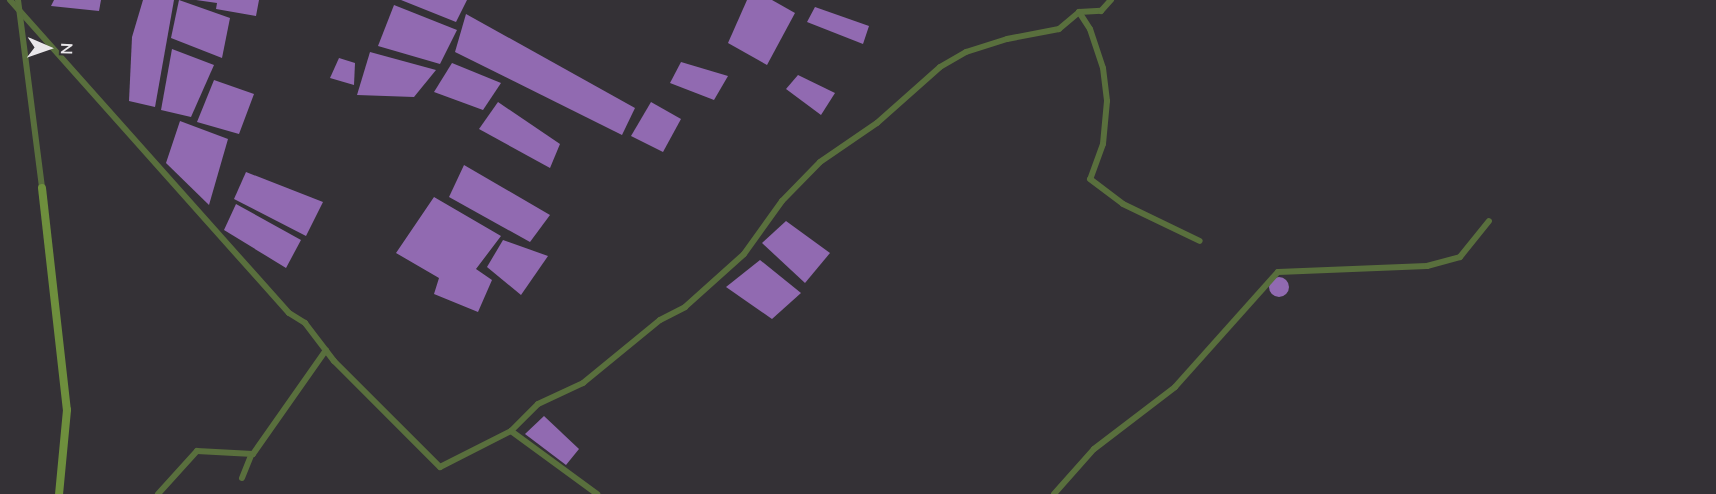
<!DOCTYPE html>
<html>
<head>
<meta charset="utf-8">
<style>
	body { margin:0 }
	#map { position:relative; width:1716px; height:494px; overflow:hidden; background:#343136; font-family:"Nunito Sans",sans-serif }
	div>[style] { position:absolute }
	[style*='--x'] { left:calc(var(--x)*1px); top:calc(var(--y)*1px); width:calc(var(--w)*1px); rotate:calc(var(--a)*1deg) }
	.water>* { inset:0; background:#916ab1 }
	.round { border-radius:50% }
	.street>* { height:6px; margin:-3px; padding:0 3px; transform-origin:3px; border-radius:3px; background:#596f3d }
	.secondary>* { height:8px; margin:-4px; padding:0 4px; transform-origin:4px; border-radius:4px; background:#6e8f3d }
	span { translate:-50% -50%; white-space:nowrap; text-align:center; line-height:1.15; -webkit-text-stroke:4.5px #343136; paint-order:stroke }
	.north { position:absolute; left:18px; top:18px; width:60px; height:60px; -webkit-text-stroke:4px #343136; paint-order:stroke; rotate:92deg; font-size:16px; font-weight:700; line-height:24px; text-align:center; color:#e9e7ea }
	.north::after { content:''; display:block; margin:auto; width:21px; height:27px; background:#e9e7ea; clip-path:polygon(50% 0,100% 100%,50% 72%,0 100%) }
</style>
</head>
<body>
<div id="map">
	<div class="water">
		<i style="clip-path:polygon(54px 0,101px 0,99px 11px,51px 6px)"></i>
		<i style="clip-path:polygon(143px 0,174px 0,155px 107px,129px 101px,132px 37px)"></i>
		<i style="clip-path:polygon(179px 0,230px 18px,222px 58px,171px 38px)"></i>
		<i style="clip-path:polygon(196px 0,259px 0,256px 16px,216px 9px,217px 3px)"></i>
		<i style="clip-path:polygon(401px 0,467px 0,456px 22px)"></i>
		<i style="clip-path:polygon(747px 0,772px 0,795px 13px,767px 65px,728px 43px)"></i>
		<i style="clip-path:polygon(394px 5px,457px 30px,440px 64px,378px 46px)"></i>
		<i style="clip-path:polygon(815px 7px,869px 26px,863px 44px,807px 22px)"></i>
		<i style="clip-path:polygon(466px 14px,635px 108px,622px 135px,455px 52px)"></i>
		<i style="clip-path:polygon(172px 49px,214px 65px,191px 117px,161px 110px)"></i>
		<i style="clip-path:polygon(370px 52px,436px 70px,414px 97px,357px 95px)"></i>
		<i style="clip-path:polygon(339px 58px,355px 63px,354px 85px,330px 78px)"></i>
		<i style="clip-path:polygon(681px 62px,728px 76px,714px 100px,670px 83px)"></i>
		<i style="clip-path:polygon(452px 63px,501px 83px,483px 110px,434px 92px)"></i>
		<i style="clip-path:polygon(798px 75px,835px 93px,821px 115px,786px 89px)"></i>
		<i style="clip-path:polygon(214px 80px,254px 94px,239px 134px,197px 122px)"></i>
		<i style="clip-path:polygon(498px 102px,560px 144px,550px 168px,479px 129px)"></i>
		<i style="clip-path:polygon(651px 102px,681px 119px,663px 152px,631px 136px)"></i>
		<i style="clip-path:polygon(180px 121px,228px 139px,209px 205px,166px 163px)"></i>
		<i style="clip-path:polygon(464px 165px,550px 215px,530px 242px,449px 197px)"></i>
		<i style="clip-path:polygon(246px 172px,323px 202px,306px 236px,234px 199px)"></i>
		<i style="clip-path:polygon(434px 197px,501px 236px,476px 269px,492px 280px,478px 312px,434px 294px,439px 278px,396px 253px)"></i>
		<i style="clip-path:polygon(236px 204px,301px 240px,286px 268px,224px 230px)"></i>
		<i style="clip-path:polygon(786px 221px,830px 253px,805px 283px,762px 243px)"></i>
		<i style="clip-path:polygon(503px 240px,548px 256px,521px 295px,487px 267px)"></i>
		<i style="clip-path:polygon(760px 260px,801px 293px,772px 319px,726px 287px)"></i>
		<i class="round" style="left:1269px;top:277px;width:20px;height:20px"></i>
		<i style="clip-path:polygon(544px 416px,579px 449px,566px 465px,525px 434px)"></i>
	</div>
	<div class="street">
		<i style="--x:10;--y:0;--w:419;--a:48.3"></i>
		<i style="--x:289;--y:313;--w:19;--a:32"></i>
		<i style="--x:305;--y:323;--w:48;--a:52.7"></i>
		<i style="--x:334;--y:361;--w:150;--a:45"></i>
		<i style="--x:440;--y:467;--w:80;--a:-26.9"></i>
		<i style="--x:511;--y:431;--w:38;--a:-45"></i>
		<i style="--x:538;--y:404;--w:50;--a:-25"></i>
		<i style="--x:583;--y:383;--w:99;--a:-39.3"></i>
		<i style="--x:660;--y:320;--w:28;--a:-27"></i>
		<i style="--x:685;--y:307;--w:79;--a:-41.9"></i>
		<i style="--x:744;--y:254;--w:65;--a:-54.4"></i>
		<i style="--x:782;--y:201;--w:54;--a:-45.7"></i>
		<i style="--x:820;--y:162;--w:69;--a:-34.4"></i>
		<i style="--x:877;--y:123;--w:84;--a:-41.6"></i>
		<i style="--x:940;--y:67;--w:30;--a:-30"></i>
		<i style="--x:966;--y:52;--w:43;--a:-17.6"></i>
		<i style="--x:1007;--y:39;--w:53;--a:-10.9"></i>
		<i style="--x:1059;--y:29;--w:26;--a:-40"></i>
		<i style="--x:1079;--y:12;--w:22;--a:-3"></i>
		<i style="--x:1101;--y:11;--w:15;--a:-48"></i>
		<i style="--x:18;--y:0;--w:190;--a:82.7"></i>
		<i style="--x:1079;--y:12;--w:20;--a:57"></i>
		<i style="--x:1090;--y:29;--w:41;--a:71.6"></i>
		<i style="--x:1103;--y:68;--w:33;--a:83"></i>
		<i style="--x:1107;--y:101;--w:43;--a:95.3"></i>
		<i style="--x:1103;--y:144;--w:37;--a:110"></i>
		<i style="--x:1090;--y:179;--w:41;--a:37.1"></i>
		<i style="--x:1123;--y:204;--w:85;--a:25.7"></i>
		<i style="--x:511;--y:431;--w:107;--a:36.2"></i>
		<i style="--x:242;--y:478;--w:24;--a:-68"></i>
		<i style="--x:158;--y:494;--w:58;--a:-47.8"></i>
		<i style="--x:197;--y:451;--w:56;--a:3.1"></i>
		<i style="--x:253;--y:454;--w:127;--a:-54.9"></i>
		<i style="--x:1054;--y:494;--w:60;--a:-48.4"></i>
		<i style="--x:1094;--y:449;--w:102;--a:-37.4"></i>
		<i style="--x:1175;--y:387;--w:154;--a:-48.2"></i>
		<i style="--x:1278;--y:272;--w:149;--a:-2.3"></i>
		<i style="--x:1427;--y:266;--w:34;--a:-15"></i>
		<i style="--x:1460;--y:257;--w:46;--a:-51.1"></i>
	</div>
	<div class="secondary">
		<i style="--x:42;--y:188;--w:223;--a:83.6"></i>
		<i style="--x:67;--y:410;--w:84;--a:95.4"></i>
	</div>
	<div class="north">N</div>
</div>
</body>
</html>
